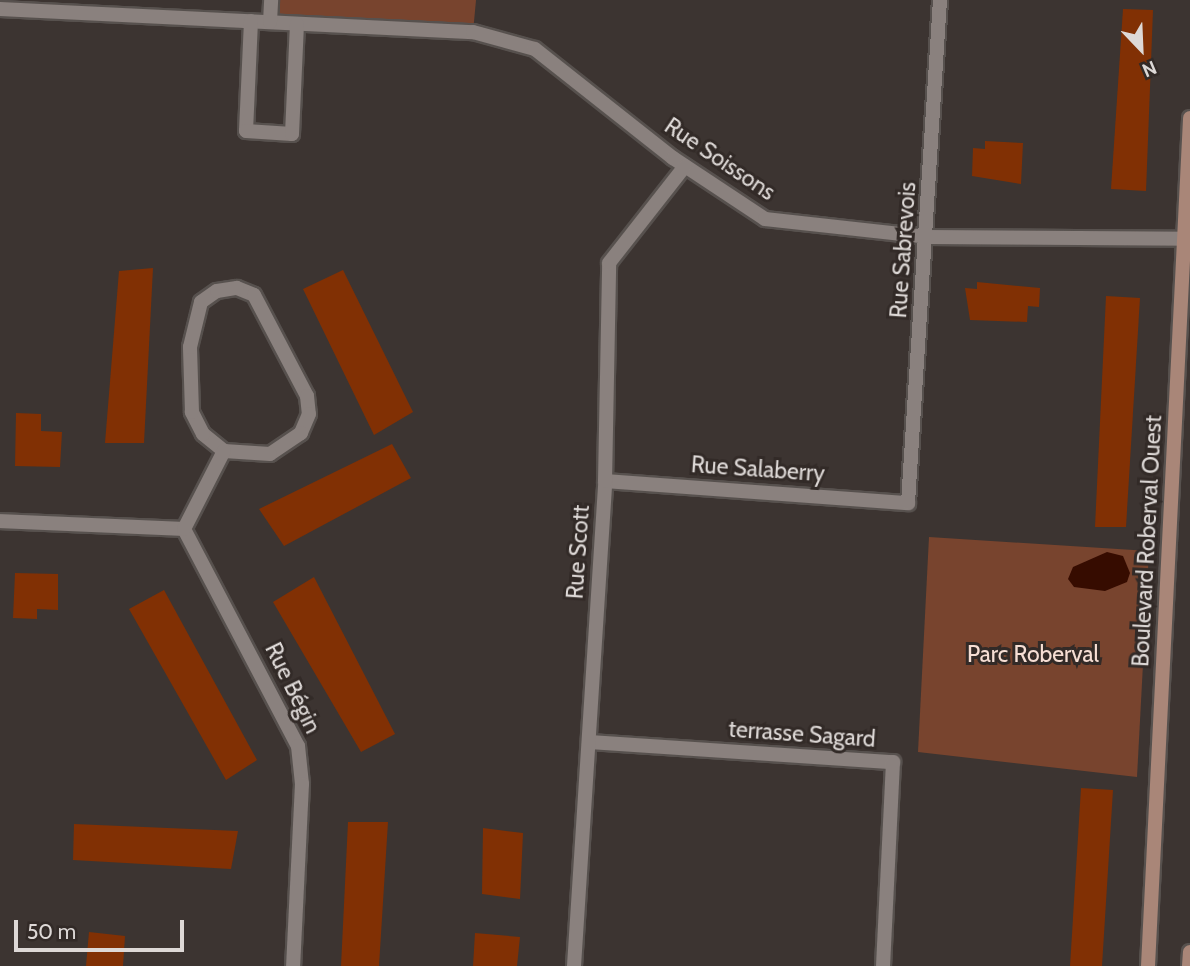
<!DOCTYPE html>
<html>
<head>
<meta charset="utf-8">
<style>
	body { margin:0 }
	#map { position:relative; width:1190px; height:966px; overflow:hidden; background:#3c3431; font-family:Cabin,sans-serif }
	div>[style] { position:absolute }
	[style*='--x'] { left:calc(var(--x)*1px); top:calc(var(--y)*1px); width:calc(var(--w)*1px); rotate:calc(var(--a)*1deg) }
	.green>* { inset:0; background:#78442e }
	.water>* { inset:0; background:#360c00 }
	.building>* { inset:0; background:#813004 }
	.roads { filter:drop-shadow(2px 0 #57514e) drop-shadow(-2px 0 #57514e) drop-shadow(0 2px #57514e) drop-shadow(0 -2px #57514e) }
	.street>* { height:14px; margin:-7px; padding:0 7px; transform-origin:7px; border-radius:7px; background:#8a817e }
	.secondary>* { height:14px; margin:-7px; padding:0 7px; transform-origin:7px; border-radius:7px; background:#a98678 }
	span { translate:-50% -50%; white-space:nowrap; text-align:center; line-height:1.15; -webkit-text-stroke:6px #322a27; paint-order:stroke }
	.street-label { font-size:23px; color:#ddd8d6 }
	.park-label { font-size:23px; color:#f6ded4 }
	.north { position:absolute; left:1106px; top:14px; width:70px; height:70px; -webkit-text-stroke:5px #322a27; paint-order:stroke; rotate:157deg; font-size:19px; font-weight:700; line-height:28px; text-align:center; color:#ddd8d6 }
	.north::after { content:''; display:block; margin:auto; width:24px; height:32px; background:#ddd8d6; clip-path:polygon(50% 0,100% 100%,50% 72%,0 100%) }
	.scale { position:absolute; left:14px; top:920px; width:170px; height:32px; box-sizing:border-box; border:4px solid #ddd8d6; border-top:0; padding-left:9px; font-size:21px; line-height:24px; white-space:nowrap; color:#ddd8d6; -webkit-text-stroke:5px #322a27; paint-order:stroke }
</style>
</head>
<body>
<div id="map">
	<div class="green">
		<i style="clip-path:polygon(271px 0,476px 0,473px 32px,270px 22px)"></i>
		<i style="clip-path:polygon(929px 537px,1149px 551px,1137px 777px,918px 752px)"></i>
	</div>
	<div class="water">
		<i style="clip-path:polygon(1107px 552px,1123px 556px,1130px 573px,1127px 582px,1105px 591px,1074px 587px,1068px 579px,1073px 567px)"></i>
	</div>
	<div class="building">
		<i style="clip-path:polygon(1123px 9px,1153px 10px,1146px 191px,1111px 189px)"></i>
		<i style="clip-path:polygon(985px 141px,1023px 143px,1021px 184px,972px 176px,973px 148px,985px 149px)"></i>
		<i style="clip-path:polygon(153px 268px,144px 443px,105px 443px,119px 271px)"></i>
		<i style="clip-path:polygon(343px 270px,413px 412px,374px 435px,303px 289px)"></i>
		<i style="clip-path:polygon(977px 282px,1040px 288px,1039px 307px,1028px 306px,1027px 322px,970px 320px,965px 288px,977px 289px)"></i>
		<i style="clip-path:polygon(1106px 296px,1140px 298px,1126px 527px,1095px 527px)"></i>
		<i style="clip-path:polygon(16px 413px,41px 414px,41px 431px,62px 432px,60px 467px,15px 466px)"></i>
		<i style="clip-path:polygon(392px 444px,411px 478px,284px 546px,259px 509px)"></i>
		<i style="clip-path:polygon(15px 573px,58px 574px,58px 610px,37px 609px,37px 619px,13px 618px)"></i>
		<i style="clip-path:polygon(314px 577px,395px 734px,361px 752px,273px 602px)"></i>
		<i style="clip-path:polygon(164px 590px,257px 760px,226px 780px,129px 609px)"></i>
		<i style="clip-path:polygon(1081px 788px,1113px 790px,1102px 966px,1070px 966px)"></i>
		<i style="clip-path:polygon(348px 822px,388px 822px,379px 966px,341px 966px)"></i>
		<i style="clip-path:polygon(74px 824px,238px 831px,231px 869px,73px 860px)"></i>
		<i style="clip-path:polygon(483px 828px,523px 833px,520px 899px,482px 894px)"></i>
		<i style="clip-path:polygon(89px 932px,125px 936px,123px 966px,86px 966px)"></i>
		<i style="clip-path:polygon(475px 933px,520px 937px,517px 966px,473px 966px)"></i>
	</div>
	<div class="roads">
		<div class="street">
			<i style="--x:0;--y:9;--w:474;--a:2.8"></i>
			<i style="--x:473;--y:32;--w:64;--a:15.3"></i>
			<i style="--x:535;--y:49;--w:176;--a:38.3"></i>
			<i style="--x:673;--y:158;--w:110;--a:33.5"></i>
			<i style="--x:765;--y:219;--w:163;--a:6.3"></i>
			<i style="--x:927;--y:237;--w:263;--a:0.4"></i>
			<i style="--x:251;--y:21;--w:110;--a:92.6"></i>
			<i style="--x:246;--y:131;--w:46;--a:3.7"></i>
			<i style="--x:292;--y:134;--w:110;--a:-87.4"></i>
			<i style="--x:270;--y:22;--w:22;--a:-87"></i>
			<i style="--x:237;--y:288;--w:18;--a:22"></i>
			<i style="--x:254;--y:295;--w:114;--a:62.3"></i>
			<i style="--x:307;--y:396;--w:18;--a:84"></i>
			<i style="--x:309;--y:414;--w:21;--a:113"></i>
			<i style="--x:301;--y:433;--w:37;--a:146"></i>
			<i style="--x:270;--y:454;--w:46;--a:-176.3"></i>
			<i style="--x:224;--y:451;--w:27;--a:-141"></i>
			<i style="--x:203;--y:434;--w:25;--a:-117"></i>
			<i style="--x:192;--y:412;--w:65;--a:-91.8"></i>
			<i style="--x:190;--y:347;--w:46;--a:-76.3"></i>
			<i style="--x:201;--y:302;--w:19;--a:-35"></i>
			<i style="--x:217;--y:291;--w:20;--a:-9"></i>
			<i style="--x:605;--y:481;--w:304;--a:4.2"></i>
			<i style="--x:908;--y:503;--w:504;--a:-86.36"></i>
			<i style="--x:0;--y:521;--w:184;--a:2.5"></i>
			<i style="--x:184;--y:529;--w:245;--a:62.3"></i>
			<i style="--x:298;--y:746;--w:38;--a:84"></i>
			<i style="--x:302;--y:784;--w:182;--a:92.8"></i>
			<i style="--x:184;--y:529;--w:88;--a:-62.9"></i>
			<i style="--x:589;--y:742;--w:305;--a:3.8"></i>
			<i style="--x:893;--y:762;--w:204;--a:92.8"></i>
			<i style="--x:574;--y:966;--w:486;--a:-86.3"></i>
			<i style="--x:605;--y:481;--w:218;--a:-88.9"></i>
			<i style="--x:609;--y:263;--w:123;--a:-51.9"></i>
		</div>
		<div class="secondary">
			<i style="--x:1148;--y:966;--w:849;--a:-87.16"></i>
			<i style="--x:1189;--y:966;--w:14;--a:-86"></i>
		</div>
	</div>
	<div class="street-label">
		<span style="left:720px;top:159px;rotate:34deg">Rue Soissons</span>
		<span style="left:903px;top:250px;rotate:-86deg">Rue Sabrevois</span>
		<span style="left:758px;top:469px;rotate:4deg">Rue Salaberry</span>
		<span style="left:1147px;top:541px;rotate:-87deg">Boulevard Roberval Ouest</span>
		<span style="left:578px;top:552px;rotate:-86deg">Rue Scott</span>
		<span style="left:293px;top:688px;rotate:64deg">Rue Bégin</span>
		<span style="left:802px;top:734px;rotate:4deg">terrasse Sagard</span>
	</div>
	<div class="park-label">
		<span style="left:1033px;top:654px">Parc Roberval</span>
	</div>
	<div class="north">N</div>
	<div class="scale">50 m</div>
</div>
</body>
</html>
